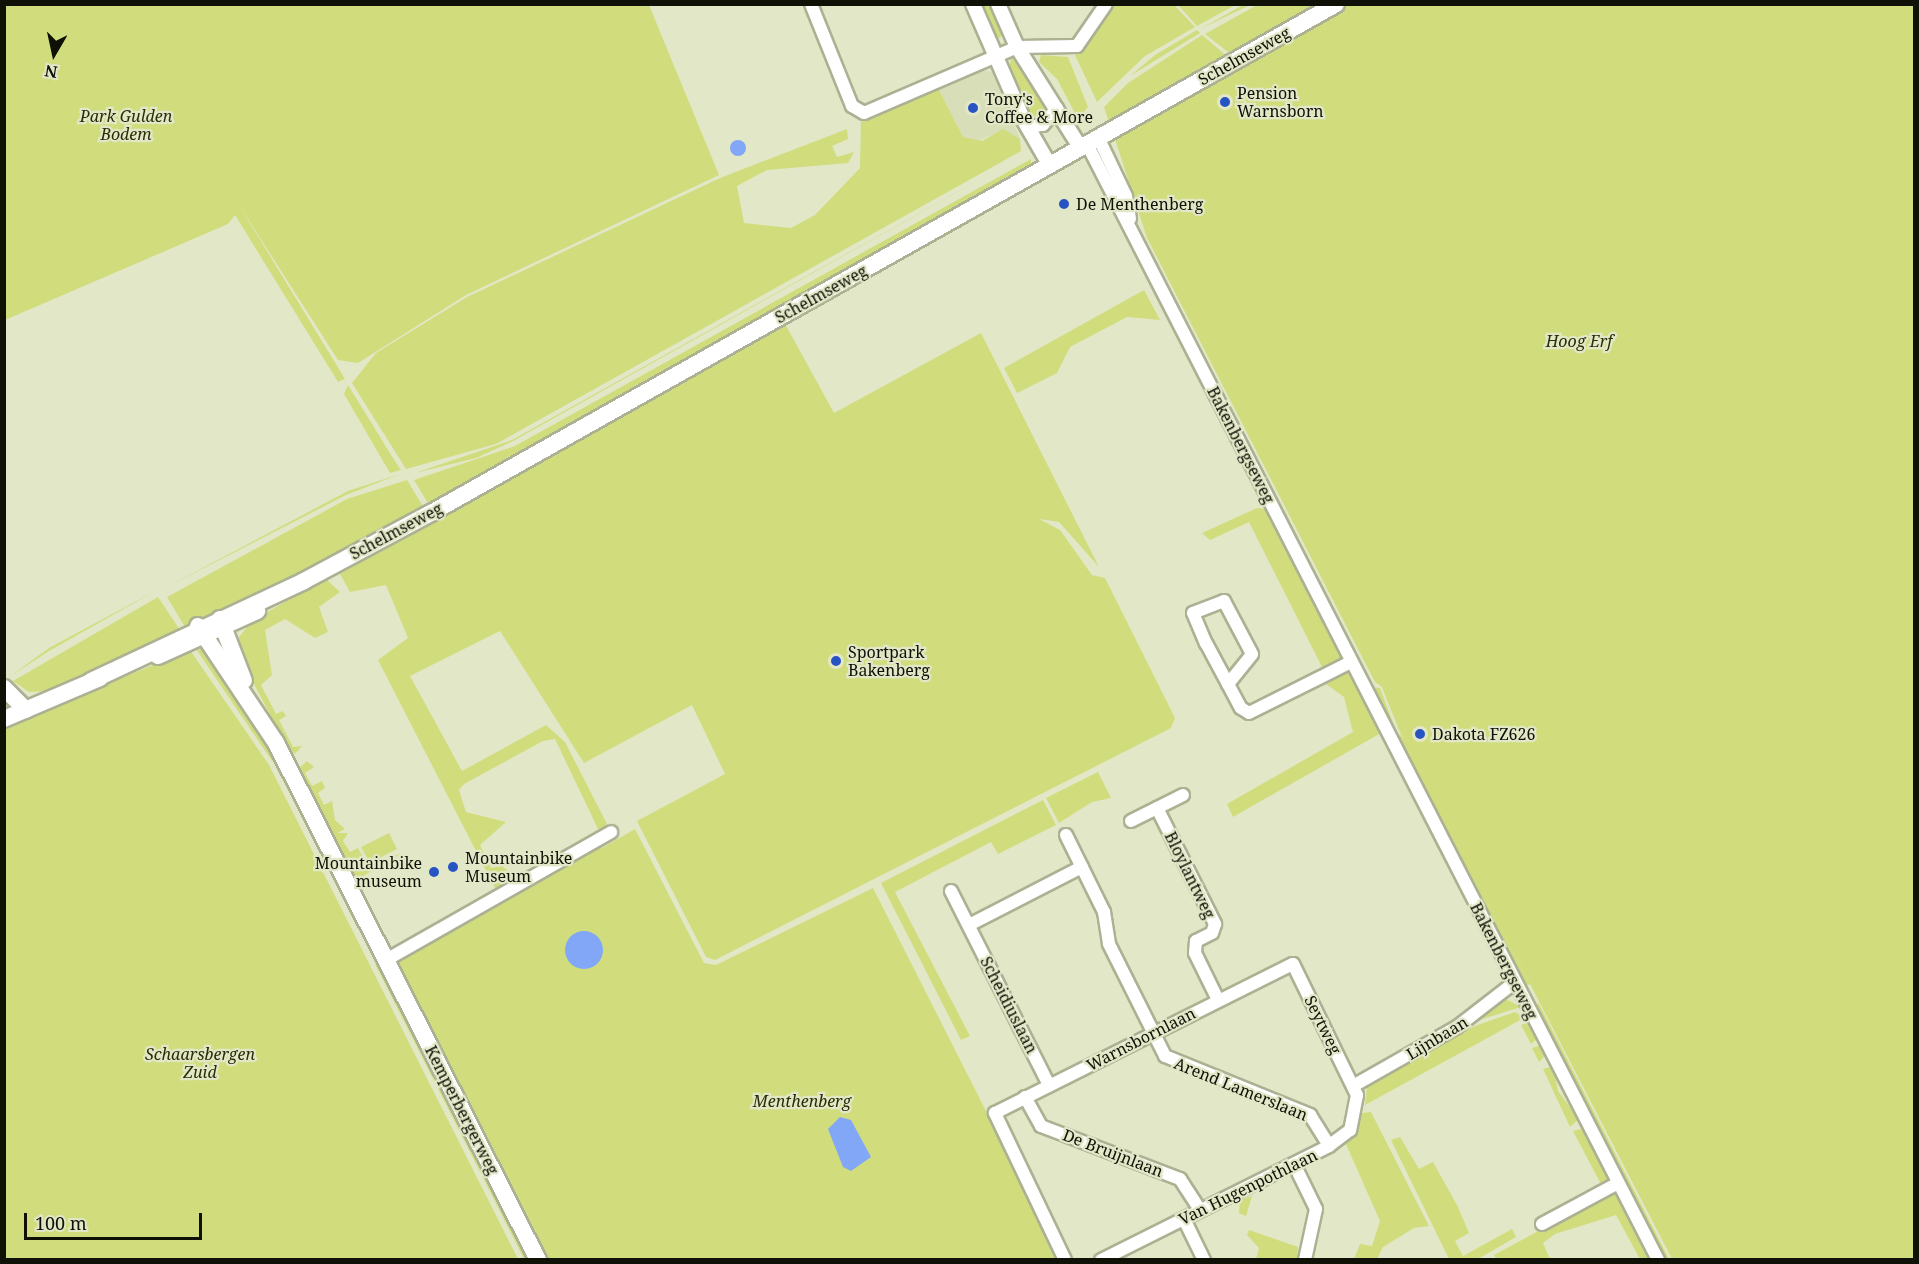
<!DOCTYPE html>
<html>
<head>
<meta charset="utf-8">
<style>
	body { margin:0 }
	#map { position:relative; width:1919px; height:1264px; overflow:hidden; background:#e2e7c7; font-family:"Noto Serif",serif }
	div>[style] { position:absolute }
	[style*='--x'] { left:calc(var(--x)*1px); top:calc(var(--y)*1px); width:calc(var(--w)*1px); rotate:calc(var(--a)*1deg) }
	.built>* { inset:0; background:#d8deb7 }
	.green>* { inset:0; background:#d1dd7d }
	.water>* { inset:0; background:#81a7f6 }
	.round { border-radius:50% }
	.roads { filter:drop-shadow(2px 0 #acb193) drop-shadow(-2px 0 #acb193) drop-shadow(0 2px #acb193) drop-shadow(0 -2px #acb193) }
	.minor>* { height:12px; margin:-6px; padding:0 6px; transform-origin:6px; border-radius:6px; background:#fff }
	.tertiary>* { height:14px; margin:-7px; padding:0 7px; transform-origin:7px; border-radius:7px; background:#fff }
	.secondary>* { height:16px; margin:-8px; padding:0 8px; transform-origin:8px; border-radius:8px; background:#fff }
	.dots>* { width:16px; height:16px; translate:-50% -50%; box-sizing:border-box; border:3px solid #e2e7c7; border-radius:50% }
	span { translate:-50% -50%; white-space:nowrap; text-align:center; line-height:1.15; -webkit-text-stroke:4.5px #e2e7c7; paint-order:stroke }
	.street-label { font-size:16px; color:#0f1006 }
	.poi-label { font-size:16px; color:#0f1006 }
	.left { translate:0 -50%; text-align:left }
	.right { translate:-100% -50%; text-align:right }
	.park-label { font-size:16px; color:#292d03; font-style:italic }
	.frame { position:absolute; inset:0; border:6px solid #0f1006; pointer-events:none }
	.north { position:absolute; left:24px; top:24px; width:60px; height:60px; -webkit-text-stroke:4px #e2e7c7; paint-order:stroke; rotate:189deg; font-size:16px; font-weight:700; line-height:24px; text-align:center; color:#0f1006 }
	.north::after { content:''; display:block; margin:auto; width:21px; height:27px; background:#0f1006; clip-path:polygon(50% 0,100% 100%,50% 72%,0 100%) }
	.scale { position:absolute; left:24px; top:1213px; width:178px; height:27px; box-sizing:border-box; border:3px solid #0f1006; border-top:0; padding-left:8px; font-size:18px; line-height:21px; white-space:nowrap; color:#0f1006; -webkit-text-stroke:4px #e2e7c7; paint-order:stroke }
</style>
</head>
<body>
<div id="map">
	<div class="built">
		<i style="clip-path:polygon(981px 70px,992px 72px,1020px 139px,996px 133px,977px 141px,963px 137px,938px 88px)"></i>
	</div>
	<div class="green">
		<i style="clip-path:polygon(4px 5px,649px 5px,719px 175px,466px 295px,358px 363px,338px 360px,239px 205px,345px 379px,338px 382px,235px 215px,228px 224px,5px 320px)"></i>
		<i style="clip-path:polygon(979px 5px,994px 5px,1004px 31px,1000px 38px,994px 37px)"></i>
		<i style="clip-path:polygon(1113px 5px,1174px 5px,1195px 27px,1145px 56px,1097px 102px,1075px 55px)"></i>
		<i style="clip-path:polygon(1178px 5px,1235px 5px,1197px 26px)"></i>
		<i style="clip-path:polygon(1243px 5px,1250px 5px,1200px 29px)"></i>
		<i style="clip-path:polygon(1257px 5px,1326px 5px,1233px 56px,1205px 34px)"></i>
		<i style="clip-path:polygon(1346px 5px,1914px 5px,1914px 1259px,1672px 1259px,1399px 730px,1382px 687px,1375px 682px,1147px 238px,1114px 136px)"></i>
		<i style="clip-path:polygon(1197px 30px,1200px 33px,1130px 76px,1155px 55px)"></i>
		<i style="clip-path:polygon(1202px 35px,1229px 58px,1109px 122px,1104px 107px,1128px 83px)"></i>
		<i style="clip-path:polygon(1041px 55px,1068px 57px,1088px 107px,1078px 119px,1057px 79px,1039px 62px)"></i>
		<i style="clip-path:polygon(1011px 57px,1050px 107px,1041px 117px,1031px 116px,1009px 73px)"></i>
		<i style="clip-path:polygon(938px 88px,963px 137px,982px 141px,1003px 129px,1020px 139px,1021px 151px,496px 444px,406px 469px,352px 383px,376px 353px,467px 297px,720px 178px,847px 129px,848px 139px,832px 146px,837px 157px,854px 152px,848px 163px,767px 170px,737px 186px,744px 223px,791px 228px,815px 215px,860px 168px,861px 121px)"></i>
		<i style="clip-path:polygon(1031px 159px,1031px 168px,429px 505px,414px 480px,515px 446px)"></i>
		<i style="clip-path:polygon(1006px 165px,513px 441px,476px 458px,415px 473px,512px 440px)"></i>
		<i style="clip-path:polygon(1144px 290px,1160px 320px,1127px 317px,1070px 347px,1057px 373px,1017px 393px,1004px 368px)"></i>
		<i style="clip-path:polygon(784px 322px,834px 413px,981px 333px,1099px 567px,1059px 522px,1039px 519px,1060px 530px,1092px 575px,1105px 578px,1175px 718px,1171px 728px,715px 960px,706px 957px,637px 821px,725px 774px,692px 705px,584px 763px,500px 631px,410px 676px,462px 771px,546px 725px,565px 742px,607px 824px,599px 831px,555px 739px,543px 741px,464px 784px,459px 790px,466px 812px,506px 822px,480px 845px,491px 868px,502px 866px,512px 874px,514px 882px,497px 892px,378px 660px,408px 638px,386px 585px,350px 592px,340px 574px)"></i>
		<i style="clip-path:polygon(348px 385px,393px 458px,401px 470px,390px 473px,344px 394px)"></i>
		<i style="clip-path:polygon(400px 474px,346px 495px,163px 589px,348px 491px)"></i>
		<i style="clip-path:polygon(407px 480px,424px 508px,377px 536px,185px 627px,167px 597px,347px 499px)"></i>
		<i style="clip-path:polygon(1257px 508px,1266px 509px,1343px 659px,1324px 671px,1249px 522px,1210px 540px,1202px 533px)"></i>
		<i style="clip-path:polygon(326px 579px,340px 592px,319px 607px,328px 632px,315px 638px,285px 619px,265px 630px,272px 675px,261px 685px,276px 714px,283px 711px,286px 716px,279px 720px,293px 747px,302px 746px,295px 754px,287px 747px,242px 661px,239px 637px,253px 620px)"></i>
		<i style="clip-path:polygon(157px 590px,49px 651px,9px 677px,49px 648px)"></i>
		<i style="clip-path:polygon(158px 597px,180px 630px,50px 691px,29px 692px,13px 681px)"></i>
		<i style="clip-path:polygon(196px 649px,207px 651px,277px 760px,272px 761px)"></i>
		<i style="clip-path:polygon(190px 650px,269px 765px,518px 1259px,5px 1259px,4px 726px)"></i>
		<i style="clip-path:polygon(1349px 671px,1381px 733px,1233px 817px,1227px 804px,1353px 732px,1344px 697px,1326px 684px,1326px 677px)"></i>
		<i style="clip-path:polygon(1371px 687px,1380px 688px,1396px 731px,1392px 729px)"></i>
		<i style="clip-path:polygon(1400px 734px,1408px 745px,1530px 984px,1524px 987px,1398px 739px)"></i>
		<i style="clip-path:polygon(307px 761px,314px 767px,305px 773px,312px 786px,322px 781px,325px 788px,318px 793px,324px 805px,332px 801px,335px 820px,345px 829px,337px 833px,348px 833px,343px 841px,350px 852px,358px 848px,368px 866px,402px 853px,353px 882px,298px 769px)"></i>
		<i style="clip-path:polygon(278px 762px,376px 951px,373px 955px,275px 765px)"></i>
		<i style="clip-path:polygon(1098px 772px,1111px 798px,1092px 802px,1059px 823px,1046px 798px)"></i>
		<i style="clip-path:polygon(1043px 800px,1056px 825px,998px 854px,991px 842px,895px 892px,970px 1036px,961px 1040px,881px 883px)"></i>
		<i style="clip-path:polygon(635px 829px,704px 963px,716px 965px,873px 888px,1061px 1259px,544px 1259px,396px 966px,403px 956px,595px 846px,602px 848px)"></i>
		<i style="clip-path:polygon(389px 833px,397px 849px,370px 863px,361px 847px)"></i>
		<i style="clip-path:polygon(375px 964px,383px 965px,532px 1259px,524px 1259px)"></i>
		<i style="clip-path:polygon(1504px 998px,1521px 1007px,1473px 1022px)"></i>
		<i style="clip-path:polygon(1538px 1002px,1669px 1259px,1663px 1259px,1537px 1012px)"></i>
		<i style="clip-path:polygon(1515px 1012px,1524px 1018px,1365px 1105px,1367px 1087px,1475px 1026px)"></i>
		<i style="clip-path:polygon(1530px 1022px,1538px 1038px,1531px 1044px,1521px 1025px)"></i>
		<i style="clip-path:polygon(1542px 1045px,1547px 1054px,1539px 1062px,1532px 1048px)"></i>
		<i style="clip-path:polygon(1553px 1066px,1558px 1091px,1579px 1119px,1570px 1127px,1543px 1069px)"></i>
		<i style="clip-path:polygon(1371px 1112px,1429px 1226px,1414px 1228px,1383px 1247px,1377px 1259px,1354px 1259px,1360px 1244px,1372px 1246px,1380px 1221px,1345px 1142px,1362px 1113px)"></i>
		<i style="clip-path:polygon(1585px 1128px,1612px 1181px,1603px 1188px,1573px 1131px)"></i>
		<i style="clip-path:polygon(1400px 1137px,1419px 1169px,1433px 1162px,1458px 1207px,1469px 1233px,1455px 1241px,1463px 1256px,1512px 1229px,1516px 1237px,1478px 1259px,1449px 1259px,1391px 1140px)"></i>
		<i style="clip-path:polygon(1614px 1190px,1652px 1259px,1640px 1259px,1616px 1215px,1555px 1234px,1543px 1243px,1550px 1259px,1496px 1259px,1494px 1255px)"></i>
		<i style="clip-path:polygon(1252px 1196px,1246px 1216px,1239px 1213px,1240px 1200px)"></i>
		<i style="clip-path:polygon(1249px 1230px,1298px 1247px,1297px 1259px,1256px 1259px,1259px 1248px,1247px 1235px)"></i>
	</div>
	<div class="water">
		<i class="round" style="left:730px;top:140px;width:16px;height:16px"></i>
		<i class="round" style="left:565px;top:931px;width:38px;height:38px"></i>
		<i style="clip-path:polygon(840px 1117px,851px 1120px,871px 1157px,851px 1171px,843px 1167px,828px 1129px)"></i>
	</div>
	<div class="roads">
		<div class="minor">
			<i style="--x:811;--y:4;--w:110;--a:68.1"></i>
			<i style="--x:852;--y:106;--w:14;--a:30"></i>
			<i style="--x:864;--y:113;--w:167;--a:-23.3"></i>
			<i style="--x:1017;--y:47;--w:60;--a:-1"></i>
			<i style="--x:1077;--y:46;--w:51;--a:-55.4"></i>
			<i style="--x:1028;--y:127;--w:15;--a:-8"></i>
			<i style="--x:1043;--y:125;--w:22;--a:-51"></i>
			<i style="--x:1098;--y:137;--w:65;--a:64.6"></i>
			<i style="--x:1126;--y:196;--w:23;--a:80"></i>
			<i style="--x:1087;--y:144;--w:1254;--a:62.9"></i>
			<i style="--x:1228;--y:684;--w:38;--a:-51"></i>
			<i style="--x:1252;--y:654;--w:60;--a:-117.8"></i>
			<i style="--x:1224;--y:601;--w:33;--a:159"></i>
			<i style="--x:1193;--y:613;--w:33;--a:67"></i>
			<i style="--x:1206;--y:643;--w:47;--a:61.8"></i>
			<i style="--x:1228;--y:684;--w:27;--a:62"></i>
			<i style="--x:1241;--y:708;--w:9;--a:32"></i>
			<i style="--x:1249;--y:713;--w:114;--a:-26.6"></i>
			<i style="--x:1157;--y:808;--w:130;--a:63.4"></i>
			<i style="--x:1215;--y:924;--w:9;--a:108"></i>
			<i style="--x:1212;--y:933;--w:18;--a:153"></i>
			<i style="--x:1196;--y:941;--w:12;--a:95"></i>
			<i style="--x:1195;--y:953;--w:52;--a:63.9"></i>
			<i style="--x:1131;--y:821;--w:58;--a:-26.6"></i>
			<i style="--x:1066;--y:835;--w:86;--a:63.7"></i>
			<i style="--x:1104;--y:912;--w:32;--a:81"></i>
			<i style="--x:1109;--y:944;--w:125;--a:63.4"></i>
			<i style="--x:1165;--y:1056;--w:157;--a:22.1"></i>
			<i style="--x:1310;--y:1115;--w:36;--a:58"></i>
			<i style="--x:951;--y:891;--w:217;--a:63.2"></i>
			<i style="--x:969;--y:925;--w:127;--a:-27.2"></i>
			<i style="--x:386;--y:960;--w:259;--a:-29.6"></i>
			<i style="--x:1353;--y:1086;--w:120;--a:-29.6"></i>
			<i style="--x:1457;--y:1027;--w:73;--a:-37.8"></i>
			<i style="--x:1025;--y:1097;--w:33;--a:61"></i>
			<i style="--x:1041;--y:1126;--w:149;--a:20.9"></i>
			<i style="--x:1180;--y:1179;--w:37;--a:57"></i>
			<i style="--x:1294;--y:1164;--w:50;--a:63.9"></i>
			<i style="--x:1316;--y:1209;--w:52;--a:102.2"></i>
			<i style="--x:1184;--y:1219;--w:46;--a:64"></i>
			<i style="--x:1542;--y:1224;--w:86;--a:-28.3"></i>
			<i style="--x:1065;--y:1260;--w:163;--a:-115.5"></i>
			<i style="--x:995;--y:1113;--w:333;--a:-26.6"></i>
			<i style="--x:1293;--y:964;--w:146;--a:64"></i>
			<i style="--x:1357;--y:1095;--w:36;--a:101"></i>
			<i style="--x:1350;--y:1130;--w:26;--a:143"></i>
			<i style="--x:1329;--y:1146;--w:255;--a:153.4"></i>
		</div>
		<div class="tertiary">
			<i style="--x:973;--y:4;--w:125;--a:66.5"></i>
			<i style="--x:1023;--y:119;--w:52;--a:60"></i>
			<i style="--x:998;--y:4;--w:47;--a:66.2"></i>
			<i style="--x:1017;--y:47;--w:118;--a:57.8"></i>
		</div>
		<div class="secondary">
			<i style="--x:220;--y:619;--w:66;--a:68.8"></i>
			<i style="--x:198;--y:626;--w:141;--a:56.3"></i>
			<i style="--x:276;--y:743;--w:580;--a:63.13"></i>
			<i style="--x:158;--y:656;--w:109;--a:-24.4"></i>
			<i style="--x:91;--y:681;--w:235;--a:-25.1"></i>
			<i style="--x:304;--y:581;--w:144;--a:-28.2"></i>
			<i style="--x:431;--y:513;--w:1038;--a:-29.35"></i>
			<i style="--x:4;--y:688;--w:31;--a:45"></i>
			<i style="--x:4;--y:719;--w:104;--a:-23.1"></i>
		</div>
	</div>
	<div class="dots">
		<i style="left:1225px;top:102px;background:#2854c3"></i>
		<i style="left:973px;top:108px;background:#2854c3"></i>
		<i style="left:1064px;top:204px;background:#2854c3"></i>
		<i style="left:836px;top:661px;background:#2854c3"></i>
		<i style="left:1420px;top:734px;background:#2854c3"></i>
		<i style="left:453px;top:867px;background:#2854c3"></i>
		<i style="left:434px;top:872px;background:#2854c3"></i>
	</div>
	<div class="street-label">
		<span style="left:1244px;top:56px;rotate:-29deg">Schelmseweg</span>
		<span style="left:821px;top:294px;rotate:-29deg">Schelmseweg</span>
		<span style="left:1241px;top:445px;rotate:63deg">Bakenbergseweg</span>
		<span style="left:396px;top:531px;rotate:-28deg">Schelmseweg</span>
		<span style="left:1190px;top:875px;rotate:64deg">Bloylantweg</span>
		<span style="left:1504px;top:961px;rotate:63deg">Bakenbergseweg</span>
		<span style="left:1009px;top:1005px;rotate:63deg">Scheidiuslaan</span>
		<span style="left:1323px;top:1025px;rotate:64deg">Seytweg</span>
		<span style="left:1437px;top:1038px;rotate:-31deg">Lijnbaan</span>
		<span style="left:1141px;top:1039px;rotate:-27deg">Warnsbornlaan</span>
		<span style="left:1241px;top:1089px;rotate:22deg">Arend Lamerslaan</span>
		<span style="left:462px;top:1110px;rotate:63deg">Kemperbergerweg</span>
		<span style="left:1113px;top:1153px;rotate:21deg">De Bruijnlaan</span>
		<span style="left:1248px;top:1187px;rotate:-26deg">Van Hugenpothlaan</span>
	</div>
	<div class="poi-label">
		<span class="left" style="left:1237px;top:102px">Pension<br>Warnsborn</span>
		<span class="left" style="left:985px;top:108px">Tony's<br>Coffee &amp; More</span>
		<span class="left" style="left:1076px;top:204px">De Menthenberg</span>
		<span class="left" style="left:848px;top:661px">Sportpark<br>Bakenberg</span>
		<span class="left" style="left:1432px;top:734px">Dakota FZ626</span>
		<span class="left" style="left:465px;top:867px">Mountainbike<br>Museum</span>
		<span class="right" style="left:422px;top:872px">Mountainbike<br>museum</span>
	</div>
	<div class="park-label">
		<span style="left:126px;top:125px">Park Gulden<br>Bodem</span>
		<span style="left:1579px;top:341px">Hoog Erf</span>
		<span style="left:200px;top:1063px">Schaarsbergen<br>Zuid</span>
		<span style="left:802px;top:1101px">Menthenberg</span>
	</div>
	<div class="frame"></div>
	<div class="north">N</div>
	<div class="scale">100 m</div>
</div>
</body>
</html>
